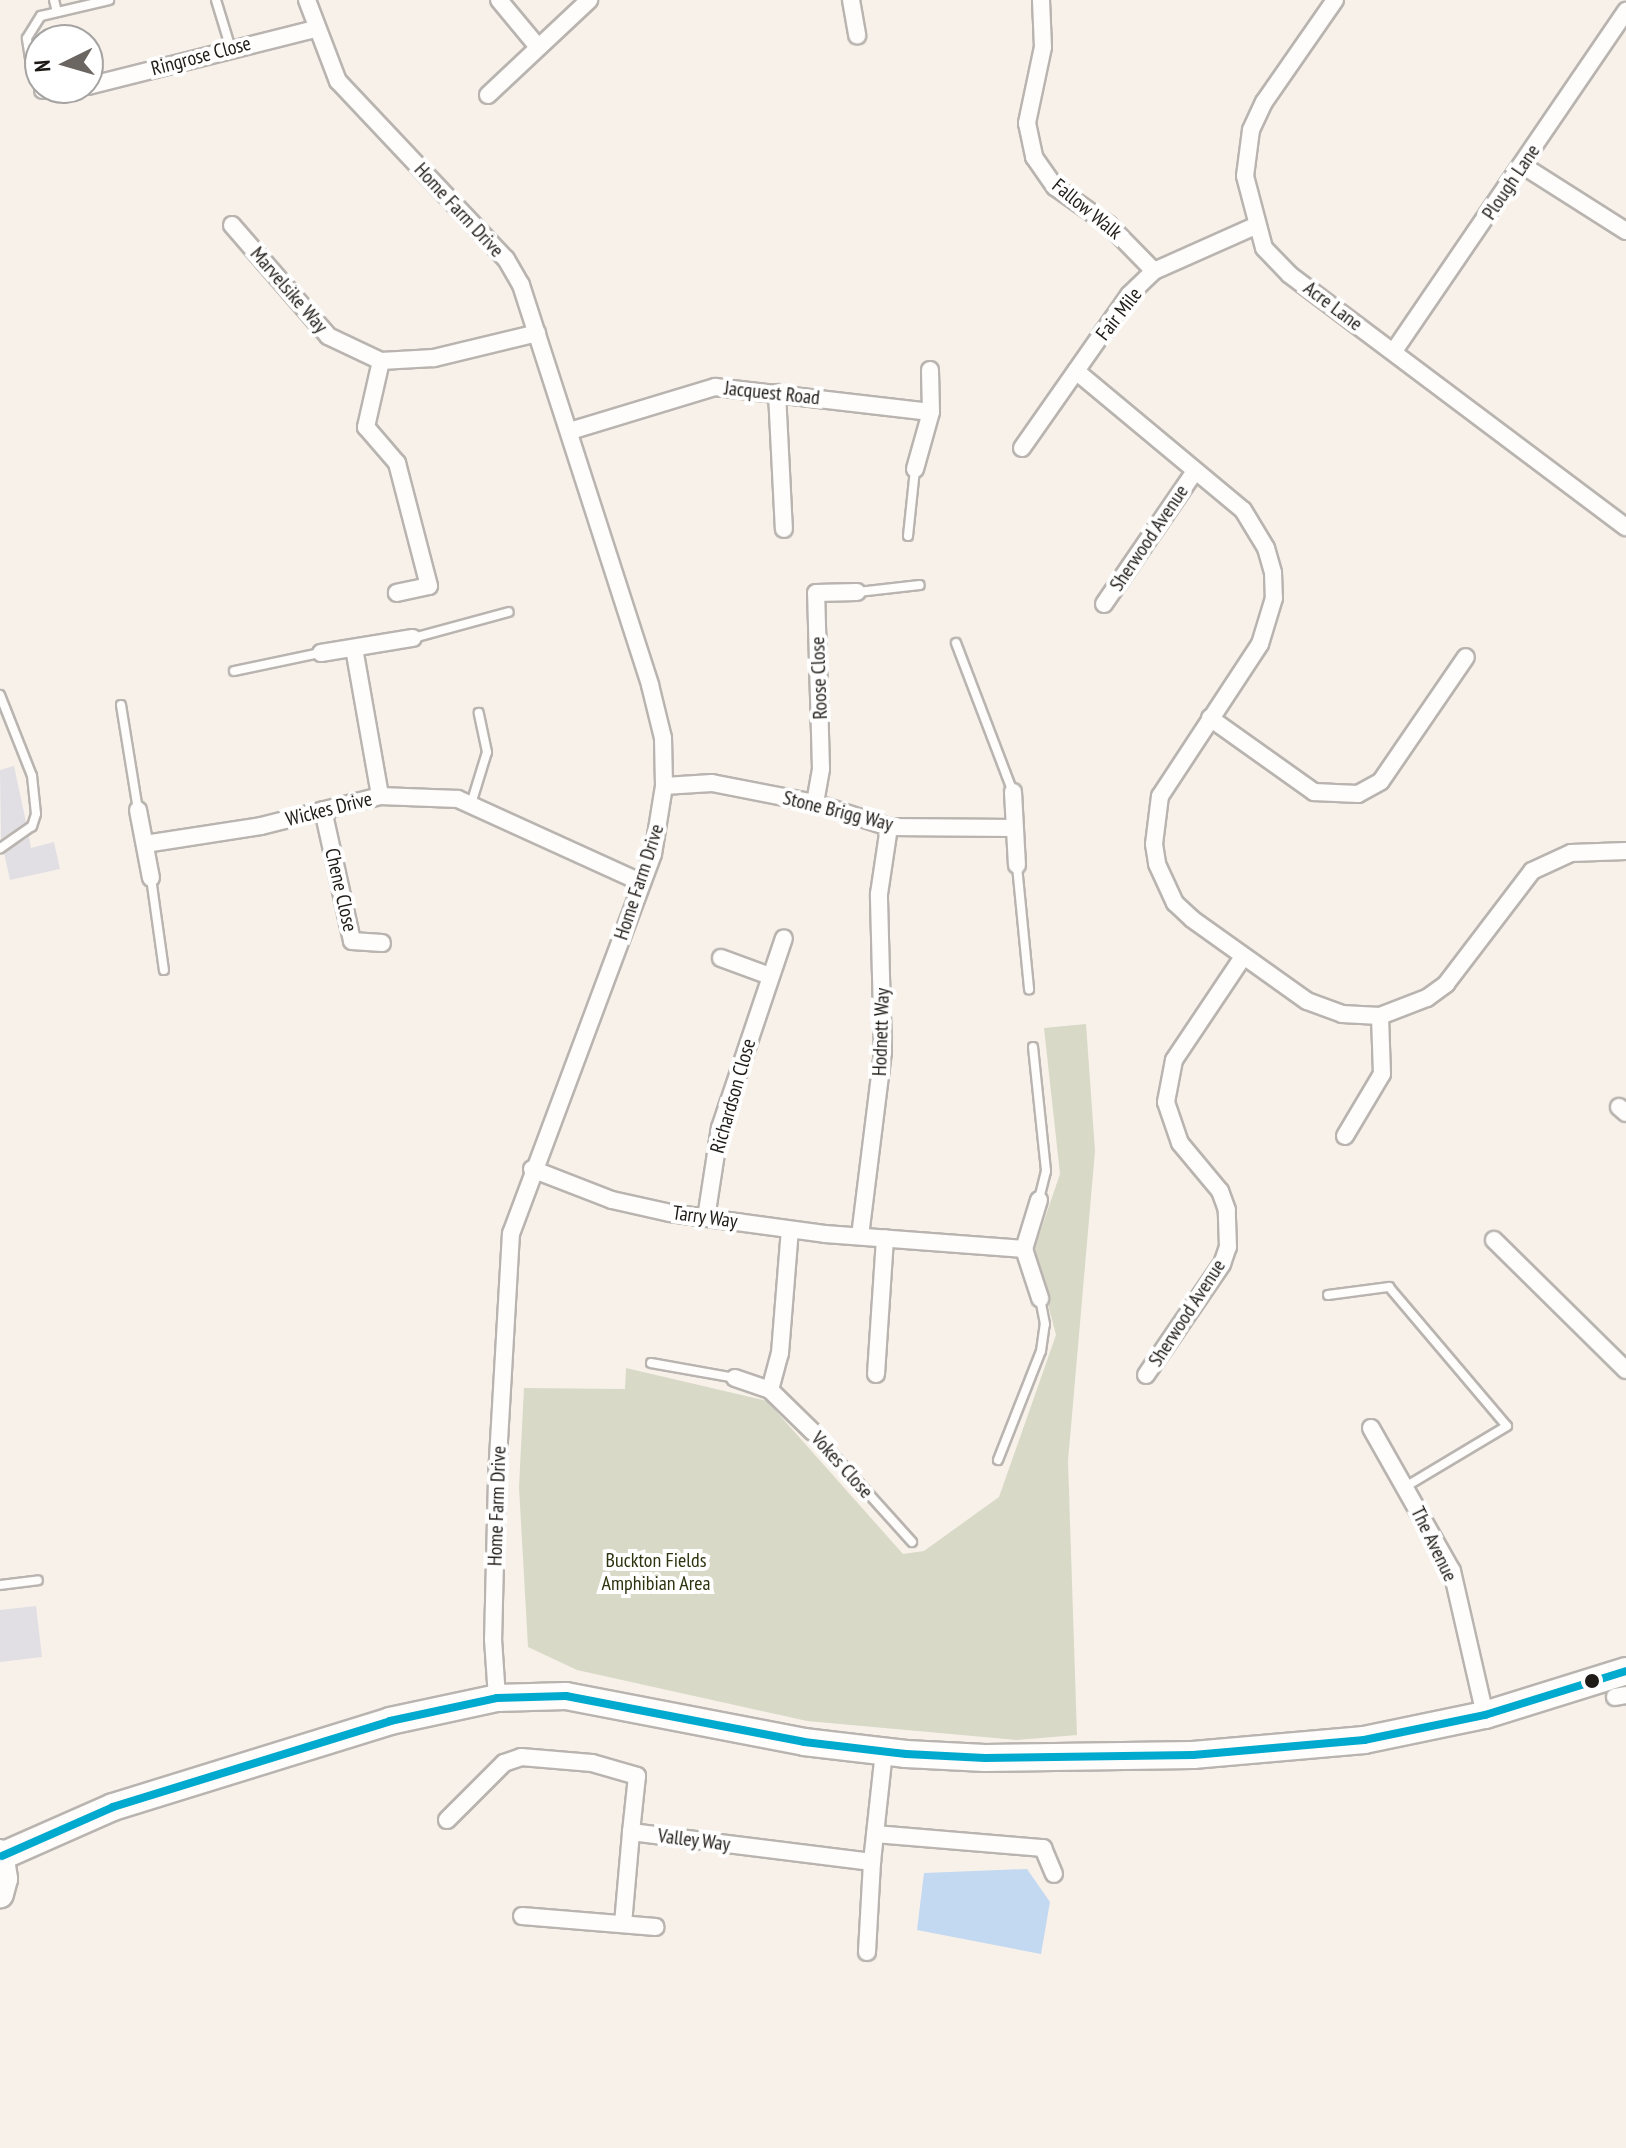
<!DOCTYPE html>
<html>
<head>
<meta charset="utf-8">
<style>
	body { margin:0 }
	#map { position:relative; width:1626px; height:2148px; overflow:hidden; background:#f7f1ea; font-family:"PT Sans Narrow",sans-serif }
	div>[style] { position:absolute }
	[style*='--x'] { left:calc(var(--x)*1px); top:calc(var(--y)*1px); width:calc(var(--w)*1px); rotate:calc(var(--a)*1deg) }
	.green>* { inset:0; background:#d8d9c6 }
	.water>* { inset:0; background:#c3d8f1 }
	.building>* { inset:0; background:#e1dfe4 }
	.roads { filter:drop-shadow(2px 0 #b9b4af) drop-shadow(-2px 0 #b9b4af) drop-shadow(0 2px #b9b4af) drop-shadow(0 -2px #b9b4af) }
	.service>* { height:8px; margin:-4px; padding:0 4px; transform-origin:4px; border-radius:4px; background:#fefdfc }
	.minor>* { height:16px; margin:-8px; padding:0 8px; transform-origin:8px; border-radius:8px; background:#fefdfc }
	.primary>* { height:26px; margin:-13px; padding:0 13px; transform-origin:13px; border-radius:13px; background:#fefdfc }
	.bus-1>* { height:8px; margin:-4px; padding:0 4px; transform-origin:4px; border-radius:4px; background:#00a9ce }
	.dots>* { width:22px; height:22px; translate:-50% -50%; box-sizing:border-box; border:4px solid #fff; border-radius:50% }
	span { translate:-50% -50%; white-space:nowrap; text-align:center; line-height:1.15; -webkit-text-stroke:8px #fff; paint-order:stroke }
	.street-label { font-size:20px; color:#1f1b17 }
	.park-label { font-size:20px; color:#2d330e }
	.north { position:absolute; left:24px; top:24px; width:80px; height:80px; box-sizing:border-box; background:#fff; border:2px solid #a5a4a2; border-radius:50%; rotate:265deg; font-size:22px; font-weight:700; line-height:32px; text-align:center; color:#1f1b17 }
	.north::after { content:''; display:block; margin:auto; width:28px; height:36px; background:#6b6661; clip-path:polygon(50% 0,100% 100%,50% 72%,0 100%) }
</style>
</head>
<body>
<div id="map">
	<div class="green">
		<i style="clip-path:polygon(1086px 1024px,1095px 1151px,1068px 1461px,1077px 1735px,1017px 1740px,807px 1721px,577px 1670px,528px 1647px,519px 1487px,524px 1388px,625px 1389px,626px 1368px,767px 1401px,903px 1554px,924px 1551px,999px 1497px,1056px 1335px,1034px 1250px,1060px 1174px,1044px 1028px)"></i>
	</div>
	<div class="water">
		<i style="clip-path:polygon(1027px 1869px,1050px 1902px,1041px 1954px,917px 1930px,924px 1873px)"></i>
	</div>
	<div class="building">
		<i style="clip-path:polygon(14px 766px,26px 822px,1px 839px,0 770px)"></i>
		<i style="clip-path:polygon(29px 837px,31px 848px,54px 842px,60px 869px,10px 880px,4px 853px)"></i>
		<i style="clip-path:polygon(36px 1606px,42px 1657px,0 1662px,0 1610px)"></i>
	</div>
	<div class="roads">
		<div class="service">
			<i style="--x:54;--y:0;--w:12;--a:76"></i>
			<i style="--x:216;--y:0;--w:51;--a:73"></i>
			<i style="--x:40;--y:85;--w:16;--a:-120"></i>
			<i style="--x:32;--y:71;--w:33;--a:-99"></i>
			<i style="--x:27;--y:38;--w:26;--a:-58"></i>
			<i style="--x:41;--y:16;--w:70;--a:-13.2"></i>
			<i style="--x:908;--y:536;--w:67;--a:-84"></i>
			<i style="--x:858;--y:592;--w:62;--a:-6.4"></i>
			<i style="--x:413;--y:638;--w:99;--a:-15.2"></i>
			<i style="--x:956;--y:643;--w:160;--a:69.1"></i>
			<i style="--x:234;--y:671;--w:88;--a:-11.8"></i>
			<i style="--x:0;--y:695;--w:87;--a:68.4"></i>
			<i style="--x:32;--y:776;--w:38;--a:84"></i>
			<i style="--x:36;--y:814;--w:13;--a:108"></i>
			<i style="--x:32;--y:826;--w:39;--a:145"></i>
			<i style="--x:121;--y:705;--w:106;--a:80.8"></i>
			<i style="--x:471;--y:804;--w:54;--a:-72.9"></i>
			<i style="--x:487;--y:752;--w:40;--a:-102"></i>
			<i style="--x:1017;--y:866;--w:124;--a:84.4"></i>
			<i style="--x:151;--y:878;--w:93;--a:82"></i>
			<i style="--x:1033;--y:1047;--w:125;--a:84"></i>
			<i style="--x:1046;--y:1171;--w:30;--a:104"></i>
			<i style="--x:1328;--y:1295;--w:62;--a:-7.5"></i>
			<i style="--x:1389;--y:1287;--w:182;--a:49.7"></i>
			<i style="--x:1507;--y:1426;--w:119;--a:149.1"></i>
			<i style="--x:651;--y:1363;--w:85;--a:10.1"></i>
			<i style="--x:813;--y:1432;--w:148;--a:48"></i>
			<i style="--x:998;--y:1460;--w:117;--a:-68.5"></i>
			<i style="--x:1041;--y:1351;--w:27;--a:-82"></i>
			<i style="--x:1045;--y:1324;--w:26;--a:-101"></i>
			<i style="--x:0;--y:1585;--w:38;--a:-7"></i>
		</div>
		<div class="minor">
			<i style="--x:307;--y:0;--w:87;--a:69.1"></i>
			<i style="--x:338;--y:81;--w:245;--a:46.7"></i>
			<i style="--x:506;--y:259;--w:30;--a:60"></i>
			<i style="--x:521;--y:285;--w:420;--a:72.1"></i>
			<i style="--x:650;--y:685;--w:55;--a:76.2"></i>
			<i style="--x:663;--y:738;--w:48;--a:88.8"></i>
			<i style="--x:664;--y:786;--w:69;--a:99.2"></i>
			<i style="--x:653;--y:854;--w:405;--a:110.5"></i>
			<i style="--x:511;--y:1233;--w:246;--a:93.3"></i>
			<i style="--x:497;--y:1479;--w:160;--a:91.4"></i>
			<i style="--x:493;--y:1639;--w:59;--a:86.1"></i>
			<i style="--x:499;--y:0;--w:61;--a:50.3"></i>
			<i style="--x:851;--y:0;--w:36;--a:80"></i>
			<i style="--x:1041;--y:0;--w:47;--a:87.6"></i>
			<i style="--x:1043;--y:47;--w:78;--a:101.9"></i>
			<i style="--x:1027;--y:123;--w:35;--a:78"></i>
			<i style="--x:1034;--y:157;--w:37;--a:55"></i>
			<i style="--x:1055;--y:187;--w:66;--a:35.1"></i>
			<i style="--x:1109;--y:225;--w:64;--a:45.6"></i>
			<i style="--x:1335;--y:0;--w:124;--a:124.8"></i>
			<i style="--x:1264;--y:102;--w:31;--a:115"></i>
			<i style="--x:1251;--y:130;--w:46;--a:97.4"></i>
			<i style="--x:1245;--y:176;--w:74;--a:75.2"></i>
			<i style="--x:1264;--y:248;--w:37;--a:46"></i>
			<i style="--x:1290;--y:275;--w:420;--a:36.9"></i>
			<i style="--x:88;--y:86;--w:234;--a:-14.1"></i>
			<i style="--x:43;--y:90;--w:37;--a:-3"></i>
			<i style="--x:488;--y:95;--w:139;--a:-43.2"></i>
			<i style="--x:1522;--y:165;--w:123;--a:32.4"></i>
			<i style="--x:232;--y:225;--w:147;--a:49.1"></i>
			<i style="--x:328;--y:336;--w:59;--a:25.3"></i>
			<i style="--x:381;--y:361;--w:53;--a:-3.2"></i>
			<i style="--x:434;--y:358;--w:106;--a:-13.6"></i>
			<i style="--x:1394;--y:351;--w:412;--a:-55.7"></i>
			<i style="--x:381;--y:361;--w:68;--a:102.8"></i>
			<i style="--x:366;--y:427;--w:48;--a:49.3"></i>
			<i style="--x:397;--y:463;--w:127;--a:75.4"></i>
			<i style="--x:429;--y:586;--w:33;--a:168"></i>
			<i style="--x:1076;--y:371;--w:217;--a:39.8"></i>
			<i style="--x:1243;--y:510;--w:44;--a:58.8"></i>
			<i style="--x:1266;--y:548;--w:26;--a:74"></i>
			<i style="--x:1273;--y:573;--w:25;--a:88"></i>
			<i style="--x:1274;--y:598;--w:48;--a:106.9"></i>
			<i style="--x:1260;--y:644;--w:182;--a:123.3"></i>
			<i style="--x:1160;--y:796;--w:48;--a:97.1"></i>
			<i style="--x:1154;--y:844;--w:20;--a:81"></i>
			<i style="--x:1157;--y:864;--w:43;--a:65.2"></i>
			<i style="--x:1175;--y:903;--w:23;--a:43"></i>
			<i style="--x:1192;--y:919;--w:141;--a:35.5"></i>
			<i style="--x:1307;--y:1001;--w:37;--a:20"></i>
			<i style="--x:1342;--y:1014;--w:38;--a:3"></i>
			<i style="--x:1380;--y:1016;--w:50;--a:-21"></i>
			<i style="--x:1427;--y:998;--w:24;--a:-36"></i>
			<i style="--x:1446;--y:984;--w:142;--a:-52.7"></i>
			<i style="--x:1532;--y:871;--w:43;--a:-24.8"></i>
			<i style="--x:1571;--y:853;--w:55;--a:-2.1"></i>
			<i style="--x:777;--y:393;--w:136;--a:87.1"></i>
			<i style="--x:570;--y:431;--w:152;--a:-16.9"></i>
			<i style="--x:715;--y:387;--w:217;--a:6.6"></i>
			<i style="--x:1022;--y:448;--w:187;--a:-55"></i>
			<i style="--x:1129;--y:295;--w:35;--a:-44"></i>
			<i style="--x:1154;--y:271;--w:111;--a:-24"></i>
			<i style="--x:915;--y:469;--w:59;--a:-74.3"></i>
			<i style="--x:931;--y:412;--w:42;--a:-91.4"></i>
			<i style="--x:1104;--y:604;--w:161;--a:-55.6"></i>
			<i style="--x:354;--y:648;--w:150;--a:80"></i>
			<i style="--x:321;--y:653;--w:93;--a:-9.3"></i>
			<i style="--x:1210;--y:718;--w:128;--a:35.4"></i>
			<i style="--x:1314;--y:792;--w:44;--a:2.6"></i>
			<i style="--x:1358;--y:794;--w:26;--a:-29"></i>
			<i style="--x:1381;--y:781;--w:150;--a:-55.6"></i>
			<i style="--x:664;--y:786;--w:48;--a:-3.6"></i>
			<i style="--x:712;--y:783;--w:105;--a:11"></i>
			<i style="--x:815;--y:803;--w:78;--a:18"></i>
			<i style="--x:889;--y:827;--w:125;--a:0.5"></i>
			<i style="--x:1013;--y:792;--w:73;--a:86.9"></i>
			<i style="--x:815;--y:803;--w:35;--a:-80"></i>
			<i style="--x:821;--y:769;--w:176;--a:-91.6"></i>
			<i style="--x:816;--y:593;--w:41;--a:-1.4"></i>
			<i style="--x:138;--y:810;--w:69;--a:79.2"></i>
			<i style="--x:323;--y:810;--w:134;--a:77.5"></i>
			<i style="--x:352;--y:941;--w:30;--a:4"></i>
			<i style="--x:145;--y:844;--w:117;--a:-8.8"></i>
			<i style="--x:261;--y:826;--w:123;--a:-14.1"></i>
			<i style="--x:380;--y:796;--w:78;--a:2.2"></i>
			<i style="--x:458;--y:799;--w:202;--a:24.5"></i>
			<i style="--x:721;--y:958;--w:52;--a:20.2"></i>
			<i style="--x:1619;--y:1107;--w:9;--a:41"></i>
			<i style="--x:1345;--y:1136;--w:72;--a:-59.2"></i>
			<i style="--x:1382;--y:1074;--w:58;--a:-92"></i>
			<i style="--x:532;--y:1169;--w:86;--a:21.2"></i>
			<i style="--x:612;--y:1200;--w:59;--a:12.6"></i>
			<i style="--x:670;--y:1213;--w:156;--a:7.7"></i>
			<i style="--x:825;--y:1234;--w:200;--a:4.3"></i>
			<i style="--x:1039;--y:1200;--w:51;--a:107"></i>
			<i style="--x:1024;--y:1249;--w:52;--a:71.9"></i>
			<i style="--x:706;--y:1218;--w:91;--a:-81.2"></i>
			<i style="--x:720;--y:1128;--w:200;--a:-71.4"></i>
			<i style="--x:860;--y:1236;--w:185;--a:-82.9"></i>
			<i style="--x:883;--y:1052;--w:158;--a:-91.5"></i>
			<i style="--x:879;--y:894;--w:68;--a:-81.5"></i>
			<i style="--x:1494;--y:1240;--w:185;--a:44.6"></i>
			<i style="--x:876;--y:1374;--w:136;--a:-86.2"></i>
			<i style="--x:1146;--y:1375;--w:135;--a:-55.6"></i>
			<i style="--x:1222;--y:1264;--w:18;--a:-71"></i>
			<i style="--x:1228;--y:1247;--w:37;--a:-92"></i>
			<i style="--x:1227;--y:1210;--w:20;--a:-110"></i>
			<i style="--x:1220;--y:1191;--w:62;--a:-129.8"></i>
			<i style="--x:1180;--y:1143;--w:43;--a:-108.9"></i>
			<i style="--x:1166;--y:1102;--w:43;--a:-79.2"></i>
			<i style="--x:1174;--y:1060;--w:124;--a:-56.2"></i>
			<i style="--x:735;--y:1378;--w:37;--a:19"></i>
			<i style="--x:770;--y:1390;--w:60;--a:44.3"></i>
			<i style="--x:770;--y:1390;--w:38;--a:-75"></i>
			<i style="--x:780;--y:1353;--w:123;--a:-85.4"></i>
			<i style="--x:1371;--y:1428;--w:164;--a:60.5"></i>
			<i style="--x:1452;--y:1571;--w:148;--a:77.1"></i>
			<i style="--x:1615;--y:1697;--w:11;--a:-10"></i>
			<i style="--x:447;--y:1820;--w:81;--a:-45"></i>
			<i style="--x:504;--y:1763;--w:18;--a:-19"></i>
			<i style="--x:521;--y:1757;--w:71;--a:4.8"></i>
			<i style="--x:592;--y:1763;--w:47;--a:16.1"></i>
			<i style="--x:637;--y:1776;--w:56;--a:96.1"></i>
			<i style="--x:631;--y:1832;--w:243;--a:7.1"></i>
			<i style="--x:872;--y:1862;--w:111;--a:-83.8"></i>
			<i style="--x:875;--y:1834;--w:169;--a:4.8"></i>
			<i style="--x:1043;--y:1848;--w:28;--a:67"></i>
			<i style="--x:522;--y:1916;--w:134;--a:4.7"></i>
			<i style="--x:623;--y:1924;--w:92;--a:-85"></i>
			<i style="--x:867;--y:1952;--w:90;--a:-86.8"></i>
		</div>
		<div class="primary">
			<i style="--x:0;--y:1853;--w:26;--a:81"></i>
			<i style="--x:4;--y:1879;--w:16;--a:105"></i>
			<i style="--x:2;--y:1856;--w:121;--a:-23.8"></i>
			<i style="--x:113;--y:1807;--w:290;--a:-17.2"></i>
			<i style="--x:390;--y:1721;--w:109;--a:-12.1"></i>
			<i style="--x:497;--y:1698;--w:69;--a:-1.7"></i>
			<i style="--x:566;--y:1696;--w:242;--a:10.9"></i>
			<i style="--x:804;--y:1742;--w:103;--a:6.7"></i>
			<i style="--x:906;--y:1754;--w:79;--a:2.9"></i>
			<i style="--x:985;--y:1758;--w:208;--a:-0.8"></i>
			<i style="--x:1193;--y:1755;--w:172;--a:-5"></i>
			<i style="--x:1364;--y:1740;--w:124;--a:-11.7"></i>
			<i style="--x:1485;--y:1715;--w:148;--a:-17.3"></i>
		</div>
	</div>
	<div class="bus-1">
		<i style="--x:2;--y:1856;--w:121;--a:-23.8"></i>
		<i style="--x:113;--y:1807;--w:290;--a:-17.2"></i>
		<i style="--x:390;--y:1721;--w:109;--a:-12.1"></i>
		<i style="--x:497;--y:1698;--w:69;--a:-1.7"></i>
		<i style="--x:566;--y:1696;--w:242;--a:10.9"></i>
		<i style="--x:804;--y:1742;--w:103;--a:6.7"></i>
		<i style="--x:906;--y:1754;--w:79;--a:2.9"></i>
		<i style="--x:985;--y:1758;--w:208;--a:-0.8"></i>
		<i style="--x:1193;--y:1755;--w:172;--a:-5"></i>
		<i style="--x:1364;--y:1740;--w:124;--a:-11.7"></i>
		<i style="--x:1485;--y:1715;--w:148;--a:-17.3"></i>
	</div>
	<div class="dots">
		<i style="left:1592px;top:1681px;background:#1f1b17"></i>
	</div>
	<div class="street-label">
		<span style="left:201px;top:56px;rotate:-15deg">Ringrose Close</span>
		<span style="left:1511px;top:182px;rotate:-56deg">Plough Lane</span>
		<span style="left:1087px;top:209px;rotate:39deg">Fallow Walk</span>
		<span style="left:459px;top:210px;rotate:47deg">Home Farm Drive</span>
		<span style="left:289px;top:290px;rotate:49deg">Marvelsike Way</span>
		<span style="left:1333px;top:306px;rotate:37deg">Acre Lane</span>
		<span style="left:1119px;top:314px;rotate:-52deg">Fair Mile</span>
		<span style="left:772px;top:393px;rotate:6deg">Jacquest Road</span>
		<span style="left:1149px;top:538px;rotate:-56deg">Sherwood Avenue</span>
		<span style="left:819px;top:678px;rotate:-92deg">Roose Close</span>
		<span style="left:329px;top:809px;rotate:-14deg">Wickes Drive</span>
		<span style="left:838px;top:811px;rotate:14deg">Stone Brigg Way</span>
		<span style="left:639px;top:882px;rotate:-72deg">Home Farm Drive</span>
		<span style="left:341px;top:890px;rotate:77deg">Chene Close</span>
		<span style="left:881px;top:1032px;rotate:-88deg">Hodnett Way</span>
		<span style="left:733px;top:1096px;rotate:-74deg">Richardson Close</span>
		<span style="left:705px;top:1217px;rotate:8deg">Tarry Way</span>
		<span style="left:1187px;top:1313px;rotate:-57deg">Sherwood Avenue</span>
		<span style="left:842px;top:1465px;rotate:48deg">Vokes Close</span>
		<span style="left:497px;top:1506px;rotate:-88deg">Home Farm Drive</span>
		<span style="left:1434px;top:1544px;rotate:64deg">The Avenue</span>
		<span style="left:694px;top:1840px;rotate:7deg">Valley Way</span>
	</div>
	<div class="park-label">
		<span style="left:656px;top:1572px">Buckton Fields<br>Amphibian Area</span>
	</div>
	<div class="north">N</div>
</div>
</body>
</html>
